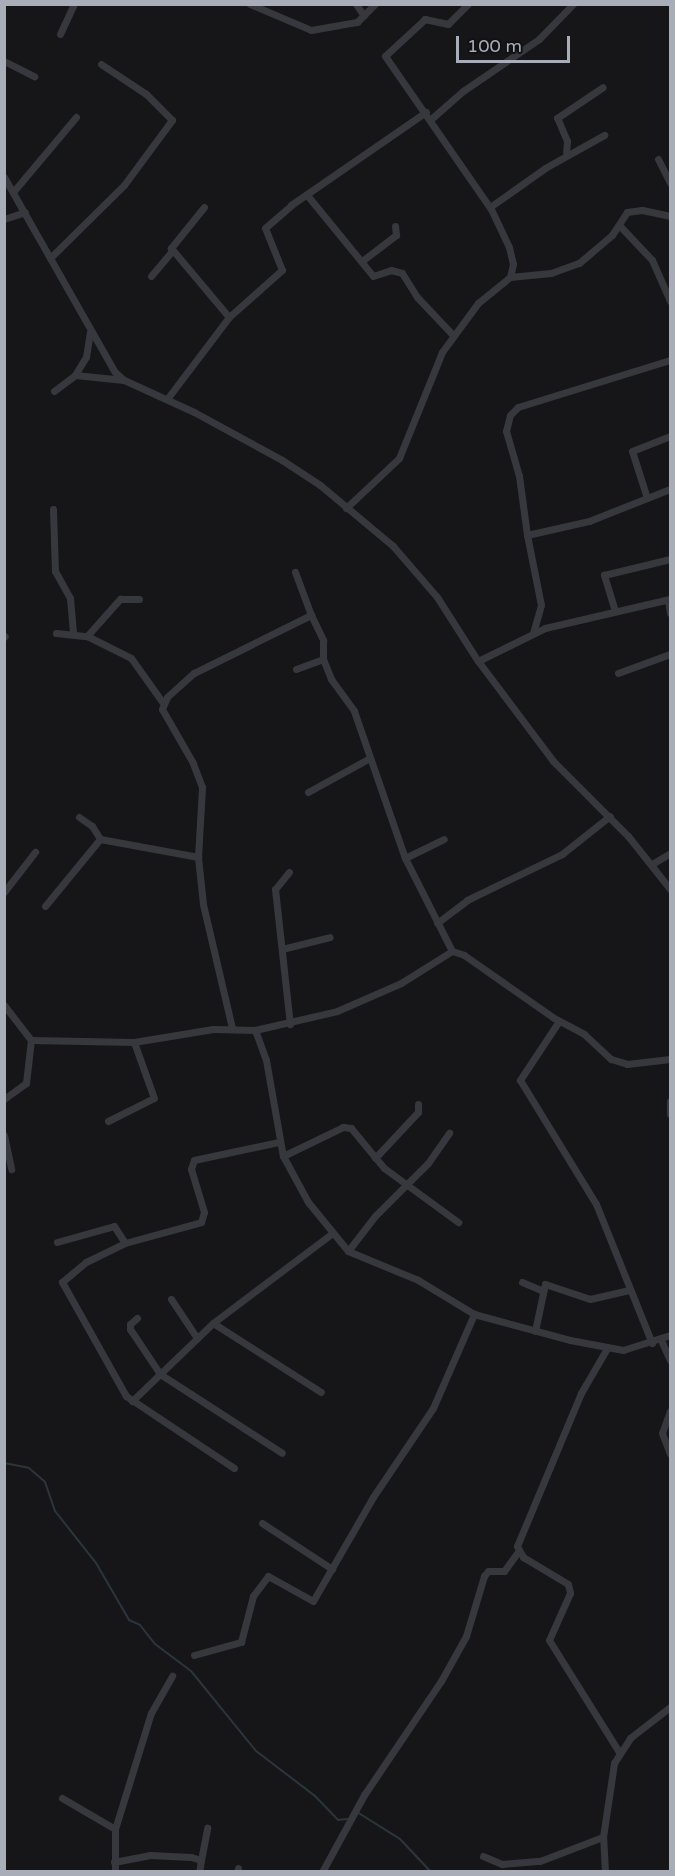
<!DOCTYPE html>
<html>
<head>
<meta charset="utf-8">
<style>
	body { margin:0 }
	#map { position:relative; width:675px; height:1876px; overflow:hidden; background:#161618; font-family:"Varela Round",sans-serif }
	div>[style] { position:absolute }
	[style*='--x'] { left:calc(var(--x)*1px); top:calc(var(--y)*1px); width:calc(var(--w)*1px); rotate:calc(var(--a)*1deg) }
	.stream>* { height:2px; margin:-1px; padding:0 1px; transform-origin:1px; border-radius:1px; background:#2c353c }
	.minor>* { height:7px; margin:-3.5px; padding:0 3.5px; transform-origin:3.5px; border-radius:3.5px; background:#37383d }
	span { translate:-50% -50%; white-space:nowrap; text-align:center; line-height:1.15; -webkit-text-stroke:4.5px #111113; paint-order:stroke }
	.frame { position:absolute; inset:0; border:6px solid #a8adb8; pointer-events:none }
	.scale { position:absolute; left:456px; top:36px; width:114px; height:27px; box-sizing:border-box; border:3px solid #a8adb8; border-top:0; padding-left:8px; font-size:18px; line-height:21px; white-space:nowrap; color:#a8adb8; -webkit-text-stroke:4px #111113; paint-order:stroke }
</style>
</head>
<body>
<div id="map">
	<div class="stream">
		<i style="--x:4;--y:1463;--w:25;--a:11"></i>
		<i style="--x:29;--y:1468;--w:21;--a:41"></i>
		<i style="--x:45;--y:1482;--w:31;--a:71"></i>
		<i style="--x:55;--y:1511;--w:66;--a:51.7"></i>
		<i style="--x:96;--y:1563;--w:66;--a:59.9"></i>
		<i style="--x:129;--y:1620;--w:12;--a:24"></i>
		<i style="--x:140;--y:1625;--w:24;--a:52"></i>
		<i style="--x:155;--y:1644;--w:45;--a:36.9"></i>
		<i style="--x:191;--y:1671;--w:103;--a:50.9"></i>
		<i style="--x:256;--y:1751;--w:74;--a:37.3"></i>
		<i style="--x:315;--y:1796;--w:33;--a:46"></i>
		<i style="--x:338;--y:1820;--w:9;--a:-6"></i>
		<i style="--x:357;--y:1812;--w:51;--a:32.1"></i>
		<i style="--x:400;--y:1839;--w:45;--a:46.8"></i>
	</div>
	<div class="minor">
		<i style="--x:250;--y:4;--w:66;--a:23.1"></i>
		<i style="--x:311;--y:30;--w:47;--a:-9.9"></i>
		<i style="--x:357;--y:22;--w:25;--a:-45"></i>
		<i style="--x:356;--y:4;--w:14;--a:56"></i>
		<i style="--x:468;--y:4;--w:28;--a:135"></i>
		<i style="--x:448;--y:24;--w:24;--a:-168"></i>
		<i style="--x:425;--y:19;--w:54;--a:137.2"></i>
		<i style="--x:385;--y:56;--w:186;--a:55.3"></i>
		<i style="--x:491;--y:209;--w:42;--a:64.7"></i>
		<i style="--x:509;--y:247;--w:17;--a:77"></i>
		<i style="--x:513;--y:264;--w:13;--a:103"></i>
		<i style="--x:60;--y:34;--w:33;--a:-65"></i>
		<i style="--x:4;--y:61;--w:34;--a:27"></i>
		<i style="--x:431;--y:119;--w:43;--a:-41.2"></i>
		<i style="--x:463;--y:91;--w:92;--a:-34.4"></i>
		<i style="--x:539;--y:39;--w:49;--a:-45.8"></i>
		<i style="--x:566;--y:155;--w:14;--a:-86"></i>
		<i style="--x:567;--y:141;--w:25;--a:-113"></i>
		<i style="--x:557;--y:118;--w:55;--a:-34"></i>
		<i style="--x:658;--y:159;--w:27;--a:63"></i>
		<i style="--x:4;--y:177;--w:224;--a:60.4"></i>
		<i style="--x:115;--y:372;--w:12;--a:42"></i>
		<i style="--x:124;--y:380;--w:77;--a:24.6"></i>
		<i style="--x:194;--y:412;--w:100;--a:28.6"></i>
		<i style="--x:282;--y:460;--w:45;--a:33.3"></i>
		<i style="--x:320;--y:485;--w:95;--a:39.9"></i>
		<i style="--x:393;--y:546;--w:67;--a:49.2"></i>
		<i style="--x:437;--y:597;--w:76;--a:57.4"></i>
		<i style="--x:478;--y:661;--w:125;--a:53.1"></i>
		<i style="--x:553;--y:761;--w:106;--a:45"></i>
		<i style="--x:628;--y:836;--w:68;--a:51.6"></i>
		<i style="--x:13;--y:192;--w:98;--a:-50"></i>
		<i style="--x:307;--y:195;--w:104;--a:50.8"></i>
		<i style="--x:373;--y:276;--w:19;--a:-18"></i>
		<i style="--x:391;--y:270;--w:11;--a:15"></i>
		<i style="--x:402;--y:273;--w:28;--a:58"></i>
		<i style="--x:417;--y:297;--w:51;--a:46.6"></i>
		<i style="--x:204;--y:207;--w:53;--a:128.8"></i>
		<i style="--x:171;--y:248;--w:90;--a:50"></i>
		<i style="--x:490;--y:207;--w:67;--a:-35.3"></i>
		<i style="--x:545;--y:168;--w:68;--a:-29.2"></i>
		<i style="--x:4;--y:219;--w:22;--a:-18"></i>
		<i style="--x:619;--y:225;--w:48;--a:46.7"></i>
		<i style="--x:652;--y:260;--w:45;--a:66.3"></i>
		<i style="--x:50;--y:258;--w:104;--a:-44.6"></i>
		<i style="--x:124;--y:185;--w:81;--a:-53.6"></i>
		<i style="--x:172;--y:120;--w:37;--a:-135"></i>
		<i style="--x:146;--y:94;--w:54;--a:-146.3"></i>
		<i style="--x:362;--y:261;--w:43;--a:-37.4"></i>
		<i style="--x:396;--y:235;--w:9;--a:-96"></i>
		<i style="--x:151;--y:276;--w:33;--a:-50"></i>
		<i style="--x:75;--y:375;--w:49;--a:5.8"></i>
		<i style="--x:54;--y:391;--w:26;--a:-37"></i>
		<i style="--x:75;--y:375;--w:21;--a:-59"></i>
		<i style="--x:86;--y:357;--w:25;--a:-81"></i>
		<i style="--x:167;--y:399;--w:103;--a:-52.9"></i>
		<i style="--x:229;--y:317;--w:71;--a:-41.6"></i>
		<i style="--x:282;--y:270;--w:45;--a:-112"></i>
		<i style="--x:265;--y:228;--w:35;--a:-41"></i>
		<i style="--x:291;--y:205;--w:164;--a:-34.6"></i>
		<i style="--x:647;--y:498;--w:49;--a:-107.7"></i>
		<i style="--x:632;--y:451;--w:41;--a:-21.5"></i>
		<i style="--x:346;--y:508;--w:73;--a:-43.3"></i>
		<i style="--x:399;--y:458;--w:114;--a:-67.9"></i>
		<i style="--x:442;--y:352;--w:61;--a:-53.7"></i>
		<i style="--x:478;--y:303;--w:41;--a:-39.1"></i>
		<i style="--x:510;--y:277;--w:41;--a:-5.6"></i>
		<i style="--x:551;--y:273;--w:30;--a:-20"></i>
		<i style="--x:579;--y:263;--w:43;--a:-40.3"></i>
		<i style="--x:612;--y:235;--w:27;--a:-57"></i>
		<i style="--x:627;--y:212;--w:15;--a:-8"></i>
		<i style="--x:642;--y:210;--w:29;--a:12"></i>
		<i style="--x:53;--y:509;--w:62;--a:88.2"></i>
		<i style="--x:55;--y:571;--w:31;--a:61"></i>
		<i style="--x:70;--y:598;--w:34;--a:85"></i>
		<i style="--x:527;--y:535;--w:60;--a:-97.7"></i>
		<i style="--x:519;--y:476;--w:47;--a:-106.1"></i>
		<i style="--x:506;--y:431;--w:16;--a:-76"></i>
		<i style="--x:510;--y:415;--w:11;--a:-45"></i>
		<i style="--x:518;--y:407;--w:159;--a:-17.2"></i>
		<i style="--x:668;--y:600;--w:13;--a:81"></i>
		<i style="--x:615;--y:611;--w:38;--a:-107"></i>
		<i style="--x:604;--y:575;--w:68;--a:-13.6"></i>
		<i style="--x:311;--y:615;--w:28;--a:64"></i>
		<i style="--x:323;--y:640;--w:19;--a:90"></i>
		<i style="--x:56;--y:633;--w:31;--a:6"></i>
		<i style="--x:87;--y:636;--w:49;--a:26.6"></i>
		<i style="--x:131;--y:658;--w:55;--a:54.6"></i>
		<i style="--x:533;--y:633;--w:29;--a:-74"></i>
		<i style="--x:541;--y:605;--w:71;--a:-101.3"></i>
		<i style="--x:527;--y:535;--w:64;--a:-12.7"></i>
		<i style="--x:589;--y:521;--w:87;--a:-21.6"></i>
		<i style="--x:87;--y:636;--w:50;--a:-48.3"></i>
		<i style="--x:120;--y:599;--w:19;--a:0"></i>
		<i style="--x:4;--y:637;--w:1;--a:-45"></i>
		<i style="--x:478;--y:661;--w:75;--a:-26.2"></i>
		<i style="--x:545;--y:628;--w:128;--a:-13.1"></i>
		<i style="--x:296;--y:669;--w:29;--a:-20"></i>
		<i style="--x:323;--y:659;--w:22;--a:68"></i>
		<i style="--x:331;--y:679;--w:39;--a:54"></i>
		<i style="--x:354;--y:711;--w:156;--a:70.9"></i>
		<i style="--x:405;--y:858;--w:104;--a:63.2"></i>
		<i style="--x:618;--y:673;--w:55;--a:-20.1"></i>
		<i style="--x:308;--y:792;--w:68;--a:-28.8"></i>
		<i style="--x:79;--y:817;--w:16;--a:35"></i>
		<i style="--x:92;--y:826;--w:15;--a:58"></i>
		<i style="--x:405;--y:858;--w:43;--a:-26"></i>
		<i style="--x:652;--y:864;--w:21;--a:-31"></i>
		<i style="--x:289;--y:872;--w:22;--a:129"></i>
		<i style="--x:275;--y:889;--w:136;--a:83.7"></i>
		<i style="--x:4;--y:892;--w:51;--a:-52.2"></i>
		<i style="--x:45;--y:906;--w:87;--a:-50.6"></i>
		<i style="--x:100;--y:839;--w:100;--a:10.4"></i>
		<i style="--x:437;--y:923;--w:38;--a:-37"></i>
		<i style="--x:467;--y:900;--w:106;--a:-25.8"></i>
		<i style="--x:562;--y:854;--w:61;--a:-38.4"></i>
		<i style="--x:282;--y:949;--w:49;--a:-14"></i>
		<i style="--x:4;--y:1005;--w:44;--a:52.4"></i>
		<i style="--x:31;--y:1040;--w:103;--a:1.1"></i>
		<i style="--x:134;--y:1042;--w:80;--a:-9.3"></i>
		<i style="--x:213;--y:1029;--w:42;--a:1.4"></i>
		<i style="--x:255;--y:1030;--w:84;--a:-13"></i>
		<i style="--x:337;--y:1011;--w:70;--a:-23.6"></i>
		<i style="--x:401;--y:983;--w:60;--a:-32.1"></i>
		<i style="--x:452;--y:951;--w:13;--a:18"></i>
		<i style="--x:464;--y:955;--w:110;--a:35"></i>
		<i style="--x:554;--y:1018;--w:34;--a:28"></i>
		<i style="--x:584;--y:1034;--w:37;--a:43"></i>
		<i style="--x:611;--y:1059;--w:17;--a:17"></i>
		<i style="--x:627;--y:1064;--w:43;--a:-6.6"></i>
		<i style="--x:559;--y:1021;--w:71;--a:123.5"></i>
		<i style="--x:520;--y:1080;--w:145;--a:58.5"></i>
		<i style="--x:596;--y:1204;--w:150;--a:68.1"></i>
		<i style="--x:232;--y:1028;--w:127;--a:-103.2"></i>
		<i style="--x:203;--y:904;--w:47;--a:-96.1"></i>
		<i style="--x:198;--y:857;--w:70;--a:-86.7"></i>
		<i style="--x:202;--y:787;--w:26;--a:-111"></i>
		<i style="--x:193;--y:763;--w:62;--a:-119.9"></i>
		<i style="--x:162;--y:709;--w:13;--a:-67"></i>
		<i style="--x:167;--y:697;--w:36;--a:-42"></i>
		<i style="--x:194;--y:673;--w:131;--a:-26.4"></i>
		<i style="--x:311;--y:615;--w:46;--a:-110.4"></i>
		<i style="--x:255;--y:1030;--w:32;--a:70"></i>
		<i style="--x:266;--y:1060;--w:97;--a:80"></i>
		<i style="--x:283;--y:1156;--w:52;--a:61.5"></i>
		<i style="--x:308;--y:1202;--w:63;--a:50.8"></i>
		<i style="--x:348;--y:1251;--w:76;--a:22.5"></i>
		<i style="--x:418;--y:1280;--w:66;--a:31.3"></i>
		<i style="--x:474;--y:1314;--w:99;--a:15.2"></i>
		<i style="--x:570;--y:1340;--w:54;--a:10.7"></i>
		<i style="--x:623;--y:1350;--w:49;--a:-17.7"></i>
		<i style="--x:4;--y:1099;--w:27;--a:-36"></i>
		<i style="--x:26;--y:1083;--w:43;--a:-83.4"></i>
		<i style="--x:670;--y:1101;--w:13;--a:90"></i>
		<i style="--x:108;--y:1121;--w:51;--a:-26.6"></i>
		<i style="--x:154;--y:1098;--w:59;--a:-109.7"></i>
		<i style="--x:4;--y:1135;--w:35;--a:78"></i>
		<i style="--x:283;--y:1156;--w:67;--a:-25.8"></i>
		<i style="--x:343;--y:1127;--w:8;--a:7"></i>
		<i style="--x:351;--y:1128;--w:52;--a:50.5"></i>
		<i style="--x:384;--y:1168;--w:92;--a:36.1"></i>
		<i style="--x:375;--y:1158;--w:63;--a:-46.9"></i>
		<i style="--x:418;--y:1112;--w:8;--a:-90"></i>
		<i style="--x:57;--y:1242;--w:59;--a:-15.7"></i>
		<i style="--x:114;--y:1226;--w:20;--a:57"></i>
		<i style="--x:348;--y:1251;--w:44;--a:-52.4"></i>
		<i style="--x:375;--y:1216;--w:75;--a:-45"></i>
		<i style="--x:428;--y:1163;--w:37;--a:-55"></i>
		<i style="--x:522;--y:1282;--w:23;--a:23"></i>
		<i style="--x:171;--y:1299;--w:47;--a:56.3"></i>
		<i style="--x:137;--y:1318;--w:9;--a:139"></i>
		<i style="--x:130;--y:1324;--w:5;--a:90"></i>
		<i style="--x:130;--y:1329;--w:54;--a:56.3"></i>
		<i style="--x:160;--y:1374;--w:145;--a:32.9"></i>
		<i style="--x:213;--y:1323;--w:128;--a:32.6"></i>
		<i style="--x:535;--y:1331;--w:48;--a:-78"></i>
		<i style="--x:545;--y:1284;--w:47;--a:18.4"></i>
		<i style="--x:590;--y:1299;--w:39;--a:-13"></i>
		<i style="--x:661;--y:1340;--w:22;--a:66"></i>
		<i style="--x:606;--y:1350;--w:50;--a:120.2"></i>
		<i style="--x:581;--y:1393;--w:166;--a:112.7"></i>
		<i style="--x:517;--y:1546;--w:13;--a:61"></i>
		<i style="--x:523;--y:1557;--w:52;--a:31"></i>
		<i style="--x:568;--y:1584;--w:9;--a:77"></i>
		<i style="--x:570;--y:1593;--w:51;--a:114.1"></i>
		<i style="--x:549;--y:1640;--w:132;--a:58"></i>
		<i style="--x:132;--y:1401;--w:112;--a:-43.9"></i>
		<i style="--x:213;--y:1323;--w:148;--a:-37"></i>
		<i style="--x:670;--y:1411;--w:23;--a:110"></i>
		<i style="--x:662;--y:1433;--w:22;--a:69"></i>
		<i style="--x:234;--y:1468;--w:130;--a:-146.3"></i>
		<i style="--x:126;--y:1396;--w:131;--a:-119.3"></i>
		<i style="--x:62;--y:1282;--w:31;--a:-40"></i>
		<i style="--x:86;--y:1262;--w:43;--a:-26"></i>
		<i style="--x:125;--y:1243;--w:79;--a:-15.4"></i>
		<i style="--x:201;--y:1222;--w:10;--a:-73"></i>
		<i style="--x:204;--y:1212;--w:45;--a:-106.8"></i>
		<i style="--x:191;--y:1169;--w:9;--a:-72"></i>
		<i style="--x:194;--y:1160;--w:87;--a:-12"></i>
		<i style="--x:262;--y:1523;--w:84;--a:33.3"></i>
		<i style="--x:194;--y:1655;--w:49;--a:-15.5"></i>
		<i style="--x:241;--y:1642;--w:48;--a:-75.4"></i>
		<i style="--x:253;--y:1596;--w:25;--a:-53"></i>
		<i style="--x:268;--y:1576;--w:51;--a:29.1"></i>
		<i style="--x:313;--y:1601;--w:120;--a:-60"></i>
		<i style="--x:373;--y:1497;--w:107;--a:-56"></i>
		<i style="--x:433;--y:1408;--w:103;--a:-66.4"></i>
		<i style="--x:62;--y:1798;--w:61;--a:30.3"></i>
		<i style="--x:115;--y:1829;--w:43;--a:90"></i>
		<i style="--x:115;--y:1829;--w:121;--a:-72.8"></i>
		<i style="--x:151;--y:1713;--w:43;--a:-60.4"></i>
		<i style="--x:483;--y:1856;--w:21;--a:23"></i>
		<i style="--x:502;--y:1864;--w:38;--a:-5"></i>
		<i style="--x:540;--y:1861;--w:67;--a:-20.9"></i>
		<i style="--x:201;--y:1860;--w:33;--a:-79"></i>
		<i style="--x:114;--y:1862;--w:37;--a:-11"></i>
		<i style="--x:150;--y:1855;--w:41;--a:2.8"></i>
		<i style="--x:191;--y:1857;--w:10;--a:17"></i>
		<i style="--x:201;--y:1860;--w:12;--a:99"></i>
		<i style="--x:237;--y:1872;--w:4;--a:-76"></i>
		<i style="--x:322;--y:1872;--w:88;--a:-61.4"></i>
		<i style="--x:364;--y:1795;--w:138;--a:-56"></i>
		<i style="--x:441;--y:1681;--w:51;--a:-60.9"></i>
		<i style="--x:466;--y:1636;--w:63;--a:-73.3"></i>
		<i style="--x:484;--y:1576;--w:6;--a:-51"></i>
		<i style="--x:488;--y:1571;--w:16;--a:0"></i>
		<i style="--x:504;--y:1571;--w:24;--a:-54"></i>
		<i style="--x:605;--y:1872;--w:35;--a:-93"></i>
		<i style="--x:603;--y:1837;--w:75;--a:-81.5"></i>
		<i style="--x:614;--y:1763;--w:30;--a:-57"></i>
		<i style="--x:630;--y:1738;--w:51;--a:-37.8"></i>
	</div>
	<div class="frame"></div>
	<div class="scale">100 m</div>
</div>
</body>
</html>
